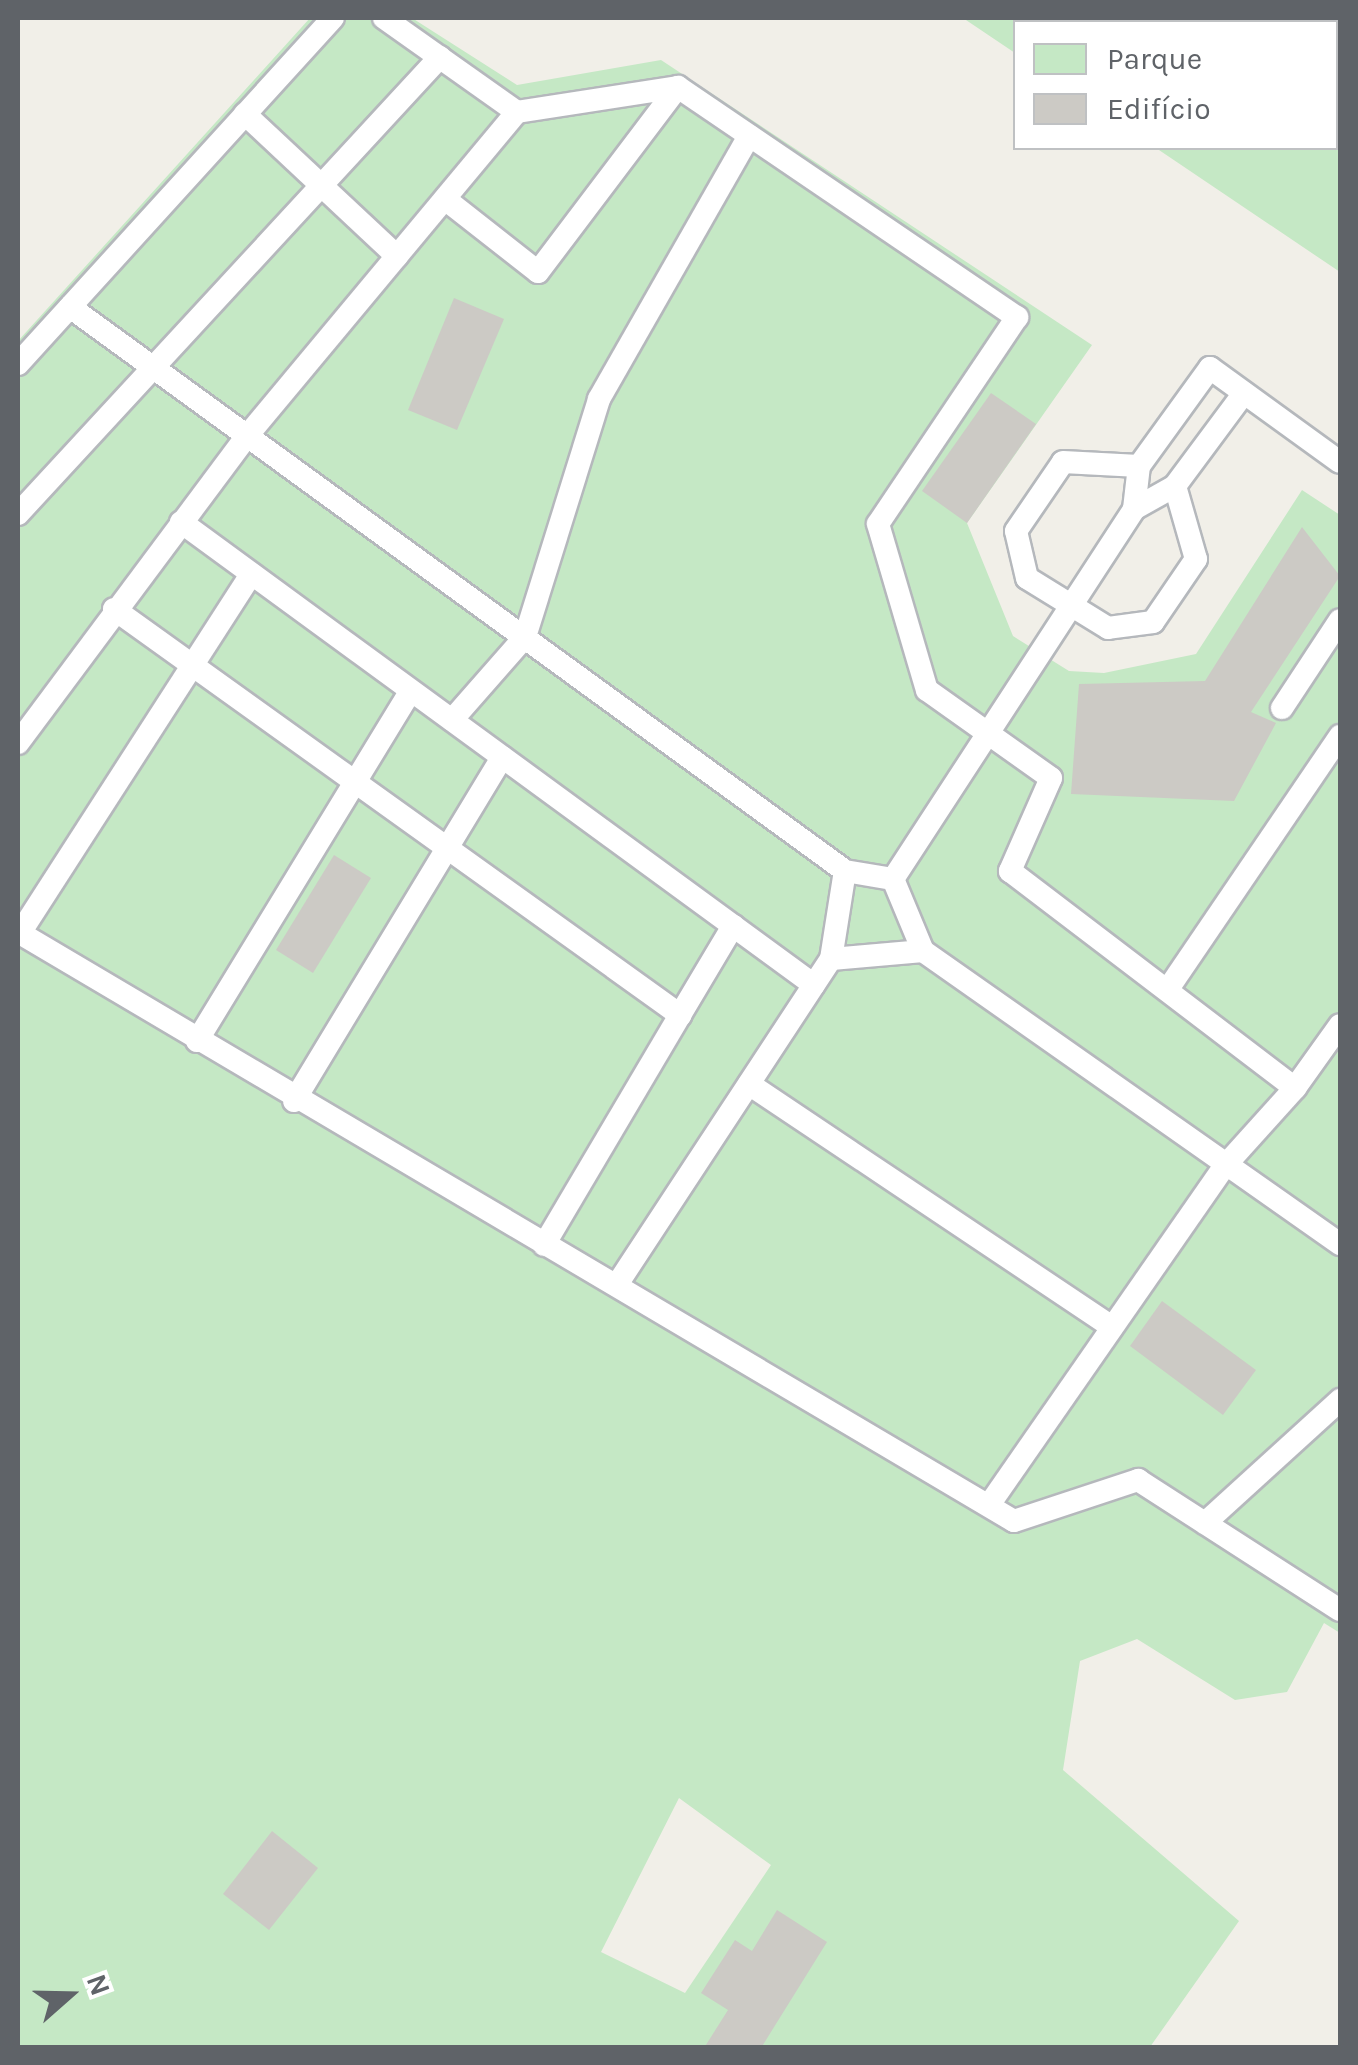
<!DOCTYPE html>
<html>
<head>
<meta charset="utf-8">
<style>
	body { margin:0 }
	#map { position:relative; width:1358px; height:2065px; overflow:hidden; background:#f1efe8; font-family:Karla,sans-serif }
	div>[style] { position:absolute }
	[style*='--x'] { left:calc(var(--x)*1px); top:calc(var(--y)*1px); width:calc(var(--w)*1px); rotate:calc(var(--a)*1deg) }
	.green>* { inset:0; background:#c5e8c5 }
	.building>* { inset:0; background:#cccac5 }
	.roads { filter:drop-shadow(2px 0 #b5b8bc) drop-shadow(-2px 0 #b5b8bc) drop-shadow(0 2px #b5b8bc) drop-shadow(0 -2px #b5b8bc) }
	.lane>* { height:22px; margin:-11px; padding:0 11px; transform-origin:11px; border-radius:11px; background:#fff }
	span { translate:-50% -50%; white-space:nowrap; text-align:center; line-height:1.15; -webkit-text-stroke:8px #fff; paint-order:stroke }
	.frame { position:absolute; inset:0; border:20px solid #5f6368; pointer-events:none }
	.legend { position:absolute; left:1013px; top:20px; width:325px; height:130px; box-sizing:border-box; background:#fff; border:2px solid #bfc1c3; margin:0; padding:12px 18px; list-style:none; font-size:30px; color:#5f6368 }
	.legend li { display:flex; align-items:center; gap:20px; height:50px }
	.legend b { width:50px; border:2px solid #bfc1c3 }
	.north { position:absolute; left:20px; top:1945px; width:100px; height:100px; -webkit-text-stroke:8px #fff; paint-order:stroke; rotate:70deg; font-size:28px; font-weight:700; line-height:40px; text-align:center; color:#5f6368 }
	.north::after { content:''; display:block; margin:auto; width:35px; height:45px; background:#5f6368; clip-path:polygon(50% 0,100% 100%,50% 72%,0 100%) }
</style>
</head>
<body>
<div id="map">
	<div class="green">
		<i style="clip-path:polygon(evenodd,310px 18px,412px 18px,517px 85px,661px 60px,1092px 345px,967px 523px,1013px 636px,1069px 671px,1104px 673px,1196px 654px,1302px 490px,1340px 515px,1340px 1633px,1324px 1623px,1287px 1692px,1235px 1700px,1137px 1639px,1080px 1661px,1063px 1770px,1239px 1921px,1150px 2047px,18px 2048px,18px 341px,310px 18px,679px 1798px,771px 1865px,685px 1993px,601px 1952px,679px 1798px)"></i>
		<i style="clip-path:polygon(963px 18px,1340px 18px,1340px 272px,1156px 148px,1336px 148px,1336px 22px,1016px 22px,1015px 53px)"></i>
	</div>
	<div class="building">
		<i style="clip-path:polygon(454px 298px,504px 319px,457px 430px,408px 410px)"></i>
		<i style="clip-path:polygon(991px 393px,1036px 424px,967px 523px,922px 491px)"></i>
		<i style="clip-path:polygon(1302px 527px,1340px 576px,1251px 712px,1276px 723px,1234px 801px,1071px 794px,1079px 684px,1205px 681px)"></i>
		<i style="clip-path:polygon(334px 855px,371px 878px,313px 973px,276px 950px)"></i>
		<i style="clip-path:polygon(1162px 1301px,1256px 1370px,1223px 1415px,1130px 1346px)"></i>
		<i style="clip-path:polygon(272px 1831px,318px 1868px,269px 1930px,223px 1894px)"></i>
		<i style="clip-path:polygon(777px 1910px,827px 1942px,761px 2048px,704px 2048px,728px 2010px,701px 1993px,735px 1940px,752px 1951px)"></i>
	</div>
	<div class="roads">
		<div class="lane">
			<i style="--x:384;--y:18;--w:163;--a:35.3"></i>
			<i style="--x:517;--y:112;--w:163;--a:-8.8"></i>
			<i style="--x:678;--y:87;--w:410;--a:34.2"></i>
			<i style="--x:1017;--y:317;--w:249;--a:123.9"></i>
			<i style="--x:878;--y:524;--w:173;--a:73.6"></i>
			<i style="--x:927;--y:690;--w:152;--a:35.4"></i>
			<i style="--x:1051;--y:778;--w:102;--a:113.8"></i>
			<i style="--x:1010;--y:871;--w:358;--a:37.3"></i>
			<i style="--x:1295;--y:1088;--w:77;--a:-54.5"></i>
			<i style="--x:245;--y:114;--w:208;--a:43.1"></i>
			<i style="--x:445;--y:199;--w:118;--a:38.1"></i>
			<i style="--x:538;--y:272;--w:232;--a:-52.9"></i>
			<i style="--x:70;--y:307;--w:958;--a:36.04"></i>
			<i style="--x:18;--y:364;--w:468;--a:-47.7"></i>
			<i style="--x:1244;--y:393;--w:116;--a:126.6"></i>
			<i style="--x:1175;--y:486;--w:76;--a:74"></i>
			<i style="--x:1196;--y:559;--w:76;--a:124.3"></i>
			<i style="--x:1153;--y:622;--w:45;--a:172.4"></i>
			<i style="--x:1108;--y:628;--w:95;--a:-148.3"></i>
			<i style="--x:1027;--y:578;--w:48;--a:-103.2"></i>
			<i style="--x:1016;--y:531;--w:83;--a:-55.7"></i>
			<i style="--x:1063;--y:462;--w:76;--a:3"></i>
			<i style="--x:1139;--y:466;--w:121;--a:-54.1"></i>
			<i style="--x:1210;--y:368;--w:160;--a:35.9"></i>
			<i style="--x:1134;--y:509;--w:47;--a:-29.3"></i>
			<i style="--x:18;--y:514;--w:622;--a:-47.28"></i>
			<i style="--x:181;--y:522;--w:784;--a:36.18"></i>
			<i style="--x:114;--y:609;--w:697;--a:35.65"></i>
			<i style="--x:680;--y:1015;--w:267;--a:120.6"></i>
			<i style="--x:1282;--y:708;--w:105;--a:-56.6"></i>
			<i style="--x:452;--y:720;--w:111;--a:-48.7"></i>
			<i style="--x:525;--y:637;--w:249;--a:-72.7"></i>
			<i style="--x:599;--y:399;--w:303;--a:-60.3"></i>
			<i style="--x:18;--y:743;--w:383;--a:-53.3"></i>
			<i style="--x:247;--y:436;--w:422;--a:-50.2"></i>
			<i style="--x:845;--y:871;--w:49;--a:9.5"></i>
			<i style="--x:893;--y:879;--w:78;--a:67.4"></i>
			<i style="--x:923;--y:951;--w:92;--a:175"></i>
			<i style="--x:831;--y:959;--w:89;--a:-81"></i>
			<i style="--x:893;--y:879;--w:442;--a:-56.9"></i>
			<i style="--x:1134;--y:509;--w:43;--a:-83.4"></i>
			<i style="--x:18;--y:932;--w:1157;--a:30.6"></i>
			<i style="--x:1014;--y:1521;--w:131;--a:-18.3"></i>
			<i style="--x:1138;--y:1480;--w:240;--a:32.8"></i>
			<i style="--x:20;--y:933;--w:427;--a:-57.2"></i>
			<i style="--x:923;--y:951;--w:510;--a:35.09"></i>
			<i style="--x:1168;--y:989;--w:306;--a:-55.8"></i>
			<i style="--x:680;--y:1015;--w:104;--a:-59.2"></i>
			<i style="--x:197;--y:1041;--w:410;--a:-58.6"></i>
			<i style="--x:749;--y:1084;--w:437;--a:33.8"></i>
			<i style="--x:294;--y:1101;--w:402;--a:-58.8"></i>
			<i style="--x:618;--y:1283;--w:388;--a:-56.7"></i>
			<i style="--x:989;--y:1505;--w:410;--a:-55.2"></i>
			<i style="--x:1223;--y:1168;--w:108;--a:-48"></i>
			<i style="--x:1205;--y:1523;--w:183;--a:-42.3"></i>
		</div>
	</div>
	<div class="frame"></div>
	<ul class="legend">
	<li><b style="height:28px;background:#c5e8c5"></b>Parque</li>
	<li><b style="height:28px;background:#cccac5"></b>Edifício</li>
	</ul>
	<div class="north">N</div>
</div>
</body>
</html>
